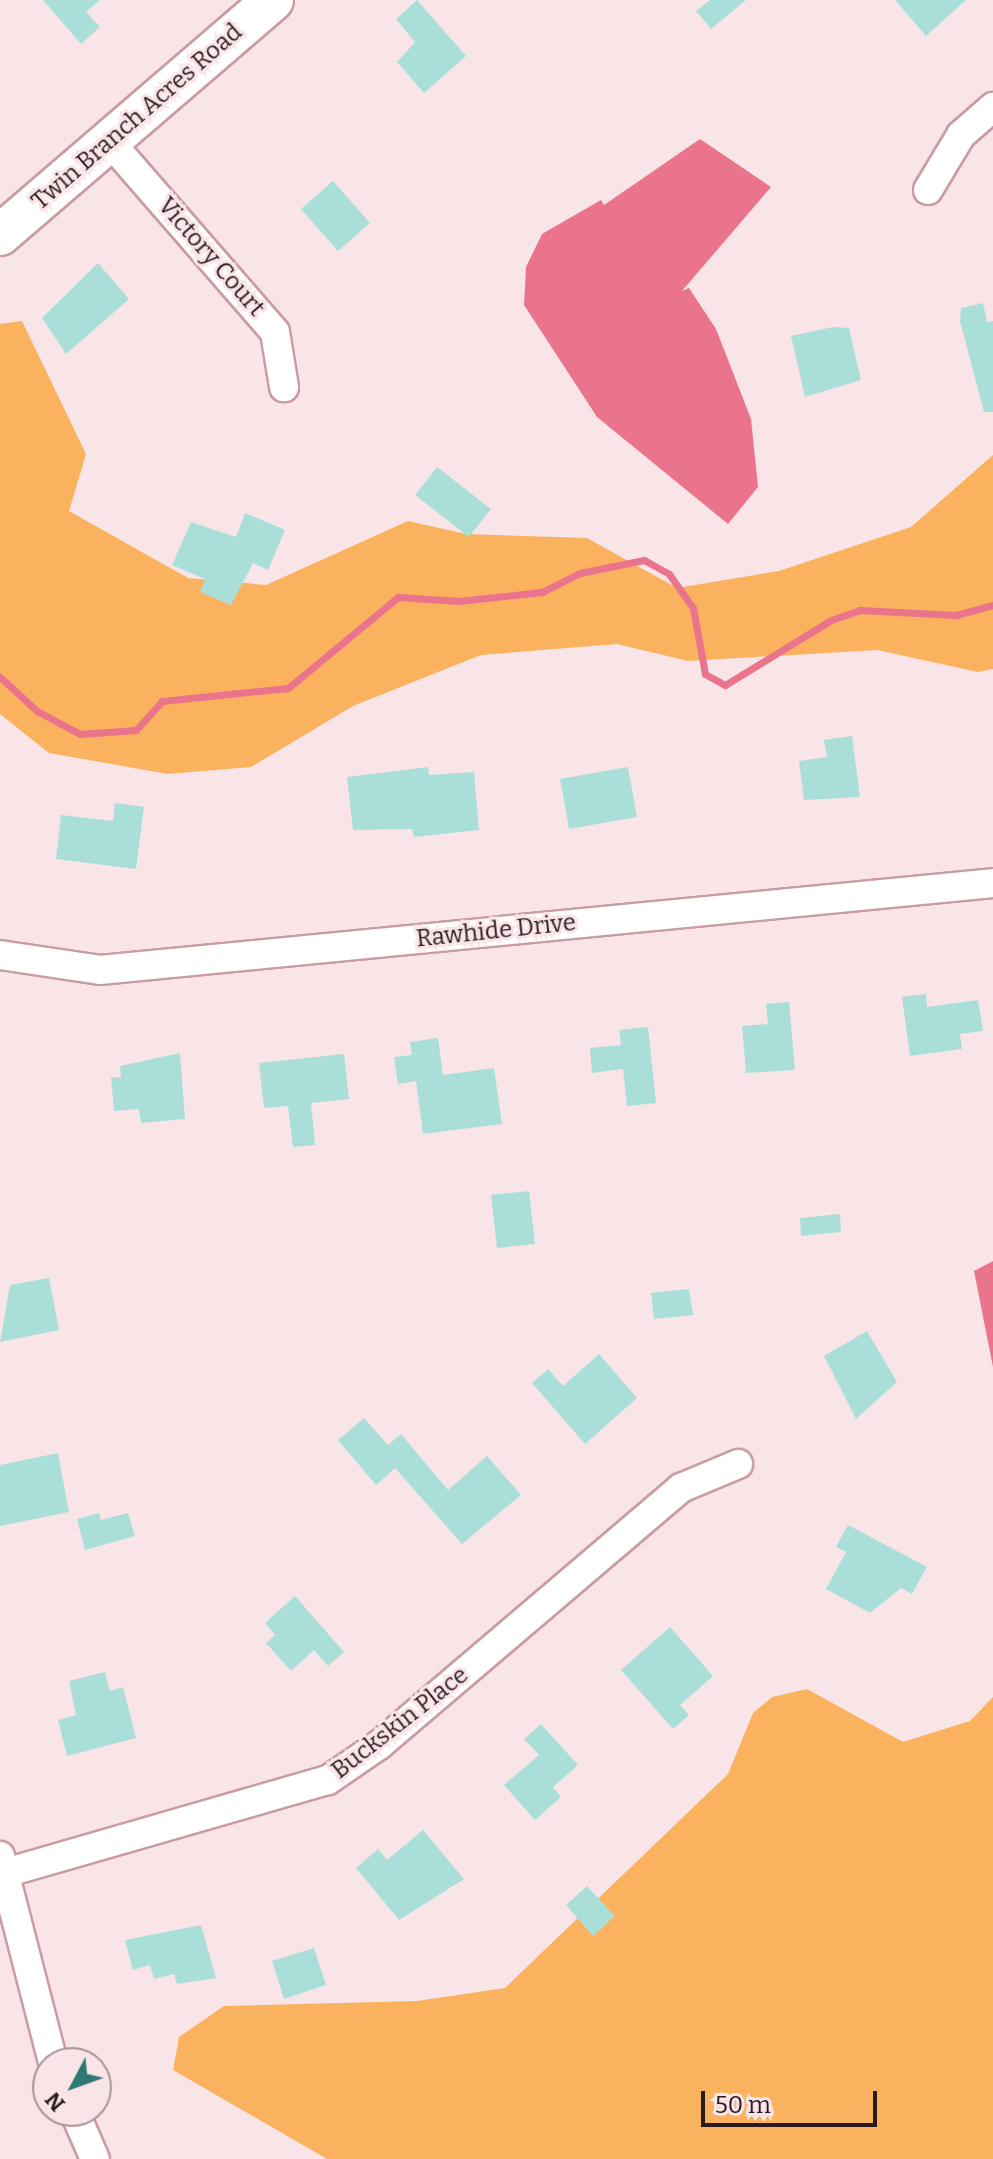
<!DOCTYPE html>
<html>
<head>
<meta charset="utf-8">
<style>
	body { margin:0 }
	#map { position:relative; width:993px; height:2159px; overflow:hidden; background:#f9e5e8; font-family:Bitter,serif }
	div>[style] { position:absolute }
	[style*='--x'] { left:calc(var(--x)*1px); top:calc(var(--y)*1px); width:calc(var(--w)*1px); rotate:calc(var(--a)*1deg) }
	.green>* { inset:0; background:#fab25e }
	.water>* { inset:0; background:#e9748c }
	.stream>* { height:7px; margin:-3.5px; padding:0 3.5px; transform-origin:3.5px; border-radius:3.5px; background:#e9748c }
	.building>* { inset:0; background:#aadfd9 }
	.roads { filter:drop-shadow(2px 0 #c99ca3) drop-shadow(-2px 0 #c99ca3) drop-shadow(0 2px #c99ca3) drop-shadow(0 -2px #c99ca3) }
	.street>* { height:28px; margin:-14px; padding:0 14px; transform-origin:14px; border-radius:14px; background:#fff }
	.secondary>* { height:40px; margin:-20px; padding:0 20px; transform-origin:20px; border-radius:20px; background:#fff }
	span { translate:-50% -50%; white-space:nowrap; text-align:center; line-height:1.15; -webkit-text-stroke:6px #f9e5e8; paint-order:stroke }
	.street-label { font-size:24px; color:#2b1b1d }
	.north { position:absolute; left:32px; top:2047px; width:80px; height:80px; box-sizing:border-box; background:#f9e5e8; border:2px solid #a79497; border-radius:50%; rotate:229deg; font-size:22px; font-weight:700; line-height:32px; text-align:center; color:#2b1b1d }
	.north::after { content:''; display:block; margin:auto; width:28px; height:36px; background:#307873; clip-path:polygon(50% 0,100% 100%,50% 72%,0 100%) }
	.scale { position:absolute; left:701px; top:2091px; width:176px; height:36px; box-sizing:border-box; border:4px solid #2b1b1d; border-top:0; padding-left:10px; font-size:24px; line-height:28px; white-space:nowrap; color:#2b1b1d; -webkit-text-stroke:6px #f9e5e8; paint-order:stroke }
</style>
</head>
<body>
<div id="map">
	<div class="green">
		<i style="clip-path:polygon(22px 321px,86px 454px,69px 511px,188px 578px,266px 585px,408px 521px,466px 534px,587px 538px,677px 588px,779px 571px,911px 527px,993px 455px,993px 669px,978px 672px,877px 650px,688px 661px,617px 644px,481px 655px,353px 706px,251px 767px,168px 774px,49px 753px,0 714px,0 324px)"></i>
		<i style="clip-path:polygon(807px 1689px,903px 1742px,970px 1721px,993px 1697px,993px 2159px,327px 2159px,173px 2070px,179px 2037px,224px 2006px,417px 2001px,505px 1988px,728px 1774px,753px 1713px,772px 1697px)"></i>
	</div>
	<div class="water">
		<i style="clip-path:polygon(700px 139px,771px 187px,682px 291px,689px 288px,716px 329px,751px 419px,758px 487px,728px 524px,597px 417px,524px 305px,526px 267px,542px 234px,601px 200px,604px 205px)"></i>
		<i style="clip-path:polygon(993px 1261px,993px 1367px,974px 1271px)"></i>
	</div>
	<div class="stream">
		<i style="--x:0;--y:677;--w:50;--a:42.6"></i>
		<i style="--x:37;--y:711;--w:49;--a:28.1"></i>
		<i style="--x:80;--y:734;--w:56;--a:-4.1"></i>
		<i style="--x:136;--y:730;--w:39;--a:-48"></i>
		<i style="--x:162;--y:701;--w:127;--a:-5.9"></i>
		<i style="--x:288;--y:688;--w:143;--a:-39.6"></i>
		<i style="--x:398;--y:597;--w:61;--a:3.8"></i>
		<i style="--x:459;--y:601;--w:83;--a:-6.2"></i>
		<i style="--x:542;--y:592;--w:42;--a:-26.6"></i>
		<i style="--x:580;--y:573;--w:65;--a:-11.5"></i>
		<i style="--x:644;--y:560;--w:29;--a:29"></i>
		<i style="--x:669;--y:574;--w:42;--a:54.8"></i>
		<i style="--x:693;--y:608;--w:67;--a:79.7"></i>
		<i style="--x:705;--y:674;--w:23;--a:29"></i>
		<i style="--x:725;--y:685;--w:124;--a:-31.5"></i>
		<i style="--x:831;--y:620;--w:31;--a:-19"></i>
		<i style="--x:860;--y:610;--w:96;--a:3"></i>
		<i style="--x:956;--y:615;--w:38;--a:-15"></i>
	</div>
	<div class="building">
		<i style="clip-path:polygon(43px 0,100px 0,86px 12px,100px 27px,81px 44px)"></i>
		<i style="clip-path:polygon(417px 0,466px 56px,424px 93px,397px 62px,415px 42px,396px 19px)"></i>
		<i style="clip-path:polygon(710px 0,746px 0,711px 29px,696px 11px)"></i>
		<i style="clip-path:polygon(895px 0,966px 0,926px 36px)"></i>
		<i style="clip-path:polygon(333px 181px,370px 223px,338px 251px,301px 209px)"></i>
		<i style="clip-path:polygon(98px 263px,129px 299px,66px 354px,42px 318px)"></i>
		<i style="clip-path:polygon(983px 303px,987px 322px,993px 321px,993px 412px,984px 412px,960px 321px,961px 308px)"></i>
		<i style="clip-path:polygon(833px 327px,849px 328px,861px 380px,805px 397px,791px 336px)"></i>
		<i style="clip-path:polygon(437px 467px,491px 509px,469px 537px,415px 495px)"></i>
		<i style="clip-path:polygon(245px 513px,285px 530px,268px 570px,253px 563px,231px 605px,200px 592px,205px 579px,172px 565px,191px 522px,236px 537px)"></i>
		<i style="clip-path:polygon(852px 736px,860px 797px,804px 800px,799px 761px,827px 757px,824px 740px)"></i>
		<i style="clip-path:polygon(428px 767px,429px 775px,474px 772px,479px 830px,414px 837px,412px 829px,353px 830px,347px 777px)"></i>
		<i style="clip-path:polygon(628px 767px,637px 817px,569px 829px,560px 779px)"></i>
		<i style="clip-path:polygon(115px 803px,144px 807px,136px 869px,56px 859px,61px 815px,113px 821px)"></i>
		<i style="clip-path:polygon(926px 994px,927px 1007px,978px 1000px,983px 1031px,960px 1034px,962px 1049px,910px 1056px,902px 997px)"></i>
		<i style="clip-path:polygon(789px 1002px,795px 1070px,746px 1073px,742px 1026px,768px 1024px,766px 1004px)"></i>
		<i style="clip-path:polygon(648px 1027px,656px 1103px,627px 1106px,623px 1069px,592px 1073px,590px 1048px,621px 1045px,619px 1030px)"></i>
		<i style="clip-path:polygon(438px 1038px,443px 1075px,494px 1068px,502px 1124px,423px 1134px,416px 1081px,398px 1084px,394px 1057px,412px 1055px,410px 1042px)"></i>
		<i style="clip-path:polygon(180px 1053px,185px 1119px,141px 1123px,139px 1109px,114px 1111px,111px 1078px,121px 1077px,120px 1066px)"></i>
		<i style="clip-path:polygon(344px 1054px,349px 1099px,311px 1103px,315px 1145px,293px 1147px,288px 1106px,264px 1108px,259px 1063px)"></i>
		<i style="clip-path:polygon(529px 1191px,535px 1244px,497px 1248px,491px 1195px)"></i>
		<i style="clip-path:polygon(840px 1214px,841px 1232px,801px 1236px,800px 1218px)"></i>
		<i style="clip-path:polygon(49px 1278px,59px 1330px,0 1342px,10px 1285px)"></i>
		<i style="clip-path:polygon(689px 1289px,693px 1315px,654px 1319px,651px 1293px)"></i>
		<i style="clip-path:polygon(867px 1331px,897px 1382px,856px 1419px,824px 1356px)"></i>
		<i style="clip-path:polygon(599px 1354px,637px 1398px,585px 1444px,532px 1383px,548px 1369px,563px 1386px)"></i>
		<i style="clip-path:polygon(364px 1418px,388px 1445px,401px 1434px,448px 1490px,487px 1456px,521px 1495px,462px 1544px,395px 1468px,376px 1485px,338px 1440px)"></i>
		<i style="clip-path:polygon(58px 1453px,69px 1512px,0 1526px,0 1465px)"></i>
		<i style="clip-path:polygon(99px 1513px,101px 1520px,128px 1513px,135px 1536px,85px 1550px,77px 1519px)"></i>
		<i style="clip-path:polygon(848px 1525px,927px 1567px,912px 1594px,901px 1588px,870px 1613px,826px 1589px,846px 1552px,836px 1547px)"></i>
		<i style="clip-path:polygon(295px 1596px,344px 1652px,328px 1666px,314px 1650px,291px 1671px,266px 1643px,275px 1635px,265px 1623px)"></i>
		<i style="clip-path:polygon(670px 1627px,713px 1676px,680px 1705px,689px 1715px,673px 1729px,621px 1670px)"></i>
		<i style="clip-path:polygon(105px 1672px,110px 1691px,123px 1687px,136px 1738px,67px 1756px,58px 1720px,76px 1715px,69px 1681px)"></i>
		<i style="clip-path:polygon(541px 1724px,578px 1765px,553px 1787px,561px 1797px,535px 1820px,504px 1785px,539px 1755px,524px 1739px)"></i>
		<i style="clip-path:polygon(423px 1830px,464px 1879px,399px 1920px,356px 1868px,378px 1849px,387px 1860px)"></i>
		<i style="clip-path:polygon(587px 1886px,615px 1916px,593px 1936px,566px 1905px)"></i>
		<i style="clip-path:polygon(201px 1925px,216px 1978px,177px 1984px,174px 1974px,154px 1979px,150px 1965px,133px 1970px,125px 1940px)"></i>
		<i style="clip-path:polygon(314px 1948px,326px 1985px,284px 1999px,272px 1961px)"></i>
	</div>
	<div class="roads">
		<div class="street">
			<i style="--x:109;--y:141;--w:253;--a:49"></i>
			<i style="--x:275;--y:332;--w:56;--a:80.7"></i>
			<i style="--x:928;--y:190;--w:64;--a:-59"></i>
			<i style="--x:961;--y:135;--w:43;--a:-41.2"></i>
			<i style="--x:0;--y:955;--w:101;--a:8.5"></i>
			<i style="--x:100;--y:970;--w:897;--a:-5.56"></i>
			<i style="--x:0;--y:1856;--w:214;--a:75.6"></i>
			<i style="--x:5;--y:1873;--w:336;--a:-16.1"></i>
			<i style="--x:328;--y:1780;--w:62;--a:-34.5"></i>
			<i style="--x:379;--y:1745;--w:397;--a:-40.4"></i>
			<i style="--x:681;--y:1488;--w:62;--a:-22.8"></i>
			<i style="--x:74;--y:2111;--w:52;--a:66.4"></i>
		</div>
		<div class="secondary">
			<i style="--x:0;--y:235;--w:360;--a:-40.7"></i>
		</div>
	</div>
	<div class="street-label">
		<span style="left:137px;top:117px;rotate:-41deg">Twin Branch Acres Road</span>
		<span style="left:211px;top:257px;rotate:49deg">Victory Court</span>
		<span style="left:496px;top:931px;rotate:-6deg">Rawhide Drive</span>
		<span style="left:400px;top:1723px;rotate:-38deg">Buckskin Place</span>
	</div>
	<div class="north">N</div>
	<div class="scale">50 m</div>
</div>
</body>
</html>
